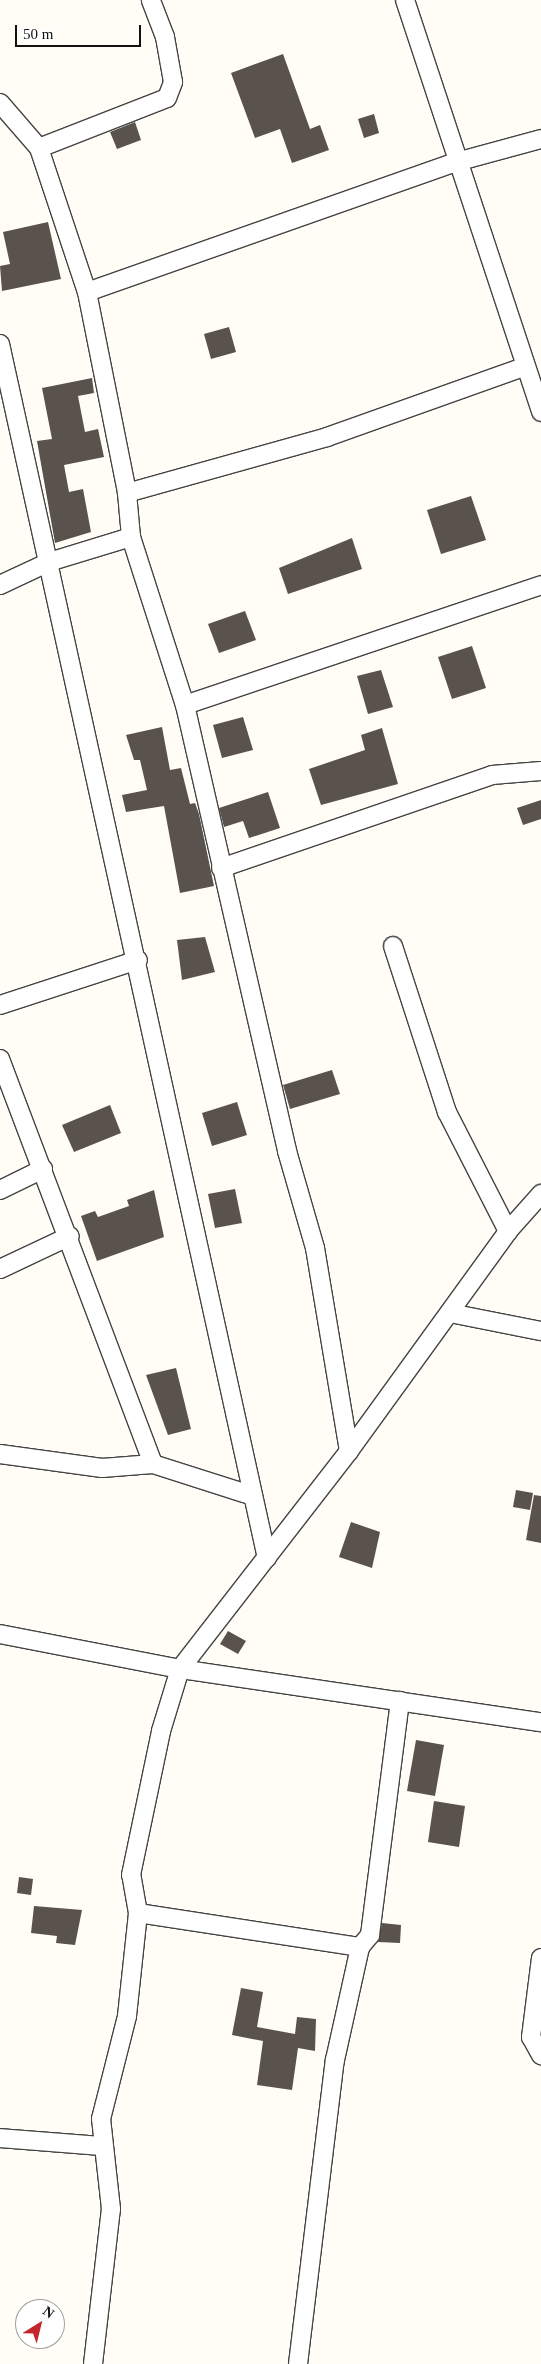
<!DOCTYPE html>
<html>
<head>
<meta charset="utf-8">
<style>
	body { margin:0 }
	#map { position:relative; width:541px; height:2364px; overflow:hidden; background:#fffdf5; font-family:"Times New Roman",serif }
	div>[style] { position:absolute }
	[style*='--x'] { left:calc(var(--x)*1px); top:calc(var(--y)*1px); width:calc(var(--w)*1px); rotate:calc(var(--a)*1deg) }
	.building>* { inset:0; background:#5a524d }
	.roads { filter:drop-shadow(1px 0 #444) drop-shadow(-1px 0 #444) drop-shadow(0 1px #444) drop-shadow(0 -1px #444) }
	.minor>* { height:18px; margin:-9px; padding:0 9px; transform-origin:9px; border-radius:9px; background:#fff }
	span { translate:-50% -50%; white-space:nowrap; text-align:center; line-height:1.15; -webkit-text-stroke:5px #fff; paint-order:stroke }
	.north { position:absolute; left:15px; top:2299px; width:50px; height:50px; box-sizing:border-box; background:#fff; border:1px solid #a0a0a0; border-radius:50%; rotate:36deg; font-size:14px; font-weight:700; line-height:20px; text-align:center; color:#111 }
	.north::after { content:''; display:block; margin:auto; width:18px; height:22px; background:#c4262e; clip-path:polygon(50% 0,100% 100%,50% 72%,0 100%) }
	.scale { position:absolute; left:15px; top:25px; width:126px; height:22px; box-sizing:border-box; border:2px solid #111; border-top:0; padding-left:6px; font-size:15px; line-height:18px; white-space:nowrap; color:#111; -webkit-text-stroke:4px #fff; paint-order:stroke }
</style>
</head>
<body>
<div id="map">
	<div class="building">
		<i style="clip-path:polygon(283px 54px,310px 129px,320px 125px,329px 150px,292px 163px,280px 129px,255px 138px,231px 73px)"></i>
		<i style="clip-path:polygon(374px 114px,379px 133px,364px 138px,358px 119px)"></i>
		<i style="clip-path:polygon(135px 122px,141px 140px,117px 149px,110px 132px)"></i>
		<i style="clip-path:polygon(48px 222px,61px 279px,2px 291px,0 266px,10px 264px,3px 232px)"></i>
		<i style="clip-path:polygon(229px 327px,236px 352px,211px 359px,204px 334px)"></i>
		<i style="clip-path:polygon(92px 378px,94px 393px,78px 396px,85px 432px,98px 429px,104px 457px,64px 465px,69px 492px,83px 489px,91px 532px,55px 543px,37px 441px,52px 439px,42px 388px)"></i>
		<i style="clip-path:polygon(471px 496px,486px 540px,441px 554px,427px 510px)"></i>
		<i style="clip-path:polygon(352px 538px,362px 569px,288px 594px,279px 568px)"></i>
		<i style="clip-path:polygon(245px 611px,256px 640px,219px 653px,208px 624px)"></i>
		<i style="clip-path:polygon(472px 646px,486px 688px,452px 699px,438px 657px)"></i>
		<i style="clip-path:polygon(381px 670px,393px 707px,368px 714px,357px 676px)"></i>
		<i style="clip-path:polygon(243px 717px,253px 750px,222px 758px,213px 725px)"></i>
		<i style="clip-path:polygon(162px 727px,170px 770px,181px 768px,190px 804px,195px 803px,199px 814px,214px 886px,180px 893px,164px 806px,126px 812px,122px 795px,147px 790px,140px 760px,134px 760px,126px 735px)"></i>
		<i style="clip-path:polygon(382px 728px,398px 784px,321px 805px,309px 769px,365px 750px,361px 735px)"></i>
		<i style="clip-path:polygon(268px 792px,280px 828px,249px 838px,243px 821px,224px 827px,219px 808px)"></i>
		<i style="clip-path:polygon(541px 800px,541px 819px,523px 825px,517px 808px)"></i>
		<i style="clip-path:polygon(205px 937px,215px 972px,182px 980px,177px 940px)"></i>
		<i style="clip-path:polygon(332px 1070px,340px 1094px,290px 1109px,283px 1085px)"></i>
		<i style="clip-path:polygon(237px 1102px,247px 1135px,212px 1146px,202px 1113px)"></i>
		<i style="clip-path:polygon(110px 1105px,121px 1133px,74px 1152px,62px 1125px)"></i>
		<i style="clip-path:polygon(235px 1189px,242px 1223px,215px 1228px,208px 1194px)"></i>
		<i style="clip-path:polygon(154px 1190px,164px 1237px,97px 1261px,81px 1216px,95px 1211px,98px 1217px,129px 1206px,127px 1200px)"></i>
		<i style="clip-path:polygon(176px 1368px,191px 1429px,168px 1435px,146px 1375px)"></i>
		<i style="clip-path:polygon(516px 1490px,533px 1493px,530px 1510px,513px 1507px)"></i>
		<i style="clip-path:polygon(534px 1495px,541px 1496px,541px 1543px,526px 1540px)"></i>
		<i style="clip-path:polygon(351px 1522px,380px 1532px,372px 1568px,339px 1557px)"></i>
		<i style="clip-path:polygon(228px 1631px,246px 1641px,238px 1654px,220px 1644px)"></i>
		<i style="clip-path:polygon(416px 1740px,444px 1745px,435px 1796px,407px 1791px)"></i>
		<i style="clip-path:polygon(434px 1801px,465px 1806px,459px 1847px,428px 1842px)"></i>
		<i style="clip-path:polygon(19px 1877px,33px 1879px,31px 1895px,17px 1893px)"></i>
		<i style="clip-path:polygon(34px 1906px,82px 1910px,75px 1945px,56px 1943px,57px 1936px,31px 1933px)"></i>
		<i style="clip-path:polygon(382px 1923px,401px 1925px,400px 1943px,378px 1942px)"></i>
		<i style="clip-path:polygon(241px 1988px,263px 1992px,257px 2027px,295px 2034px,297px 2017px,316px 2019px,315px 2051px,298px 2048px,292px 2090px,257px 2085px,263px 2041px,232px 2035px)"></i>
	</div>
	<div class="roads">
		<div class="minor">
			<i style="--x:405;--y:0;--w:434;--a:71.7"></i>
			<i style="--x:0;--y:103;--w:60;--a:49.1"></i>
			<i style="--x:39;--y:148;--w:152;--a:71.6"></i>
			<i style="--x:87;--y:292;--w:205;--a:78.7"></i>
			<i style="--x:127;--y:493;--w:44;--a:84.8"></i>
			<i style="--x:131;--y:537;--w:176;--a:72.2"></i>
			<i style="--x:185;--y:705;--w:458;--a:77.1"></i>
			<i style="--x:287;--y:1151;--w:101;--a:73.9"></i>
			<i style="--x:315;--y:1248;--w:206;--a:80.5"></i>
			<i style="--x:39;--y:148;--w:137;--a:-21.3"></i>
			<i style="--x:167;--y:98;--w:17;--a:-69"></i>
			<i style="--x:173;--y:82;--w:46;--a:-100.1"></i>
			<i style="--x:165;--y:37;--w:40;--a:-111"></i>
			<i style="--x:87;--y:292;--w:395;--a:-19.4"></i>
			<i style="--x:460;--y:161;--w:84;--a:-15.2"></i>
			<i style="--x:0;--y:344;--w:1243;--a:77.6"></i>
			<i style="--x:127;--y:493;--w:208;--a:-15.6"></i>
			<i style="--x:327;--y:437;--w:209;--a:-19.6"></i>
			<i style="--x:0;--y:585;--w:54;--a:-25.1"></i>
			<i style="--x:49;--y:562;--w:86;--a:-17"></i>
			<i style="--x:185;--y:705;--w:376;--a:-18.6"></i>
			<i style="--x:221;--y:868;--w:287;--a:-18.9"></i>
			<i style="--x:492;--y:775;--w:49;--a:-4.7"></i>
			<i style="--x:393;--y:946;--w:175;--a:72"></i>
			<i style="--x:447;--y:1112;--w:134;--a:62.9"></i>
			<i style="--x:0;--y:1005;--w:145;--a:-18.1"></i>
			<i style="--x:0;--y:1059;--w:433;--a:69.3"></i>
			<i style="--x:0;--y:1190;--w:48;--a:-26"></i>
			<i style="--x:0;--y:1269;--w:77;--a:-25.2"></i>
			<i style="--x:450;--y:1313;--w:93;--a:11.2"></i>
			<i style="--x:0;--y:1454;--w:103;--a:7.8"></i>
			<i style="--x:102;--y:1468;--w:51;--a:-4.5"></i>
			<i style="--x:153;--y:1464;--w:105;--a:17.7"></i>
			<i style="--x:0;--y:1634;--w:183;--a:11"></i>
			<i style="--x:180;--y:1669;--w:365;--a:8.4"></i>
			<i style="--x:138;--y:1913;--w:225;--a:8.7"></i>
			<i style="--x:360;--y:1947;--w:16;--a:-50"></i>
			<i style="--x:370;--y:1935;--w:236;--a:-82.7"></i>
			<i style="--x:541;--y:1958;--w:80;--a:97.2"></i>
			<i style="--x:531;--y:2037;--w:21;--a:61"></i>
			<i style="--x:0;--y:2138;--w:102;--a:4.5"></i>
			<i style="--x:93;--y:2364;--w:156;--a:-83.4"></i>
			<i style="--x:111;--y:2209;--w:91;--a:-96.3"></i>
			<i style="--x:101;--y:2119;--w:106;--a:-75.8"></i>
			<i style="--x:127;--y:2016;--w:104;--a:-83.9"></i>
			<i style="--x:138;--y:1913;--w:39;--a:-100"></i>
			<i style="--x:131;--y:1875;--w:147;--a:-78.2"></i>
			<i style="--x:161;--y:1731;--w:65;--a:-73"></i>
			<i style="--x:180;--y:1669;--w:276;--a:-52.2"></i>
			<i style="--x:349;--y:1451;--w:271;--a:-54.1"></i>
			<i style="--x:508;--y:1231;--w:50;--a:-48.3"></i>
			<i style="--x:298;--y:2364;--w:306;--a:-83.1"></i>
			<i style="--x:335;--y:2060;--w:116;--a:-77.5"></i>
		</div>
	</div>
	<div class="north">N</div>
	<div class="scale">50 m</div>
</div>
</body>
</html>
